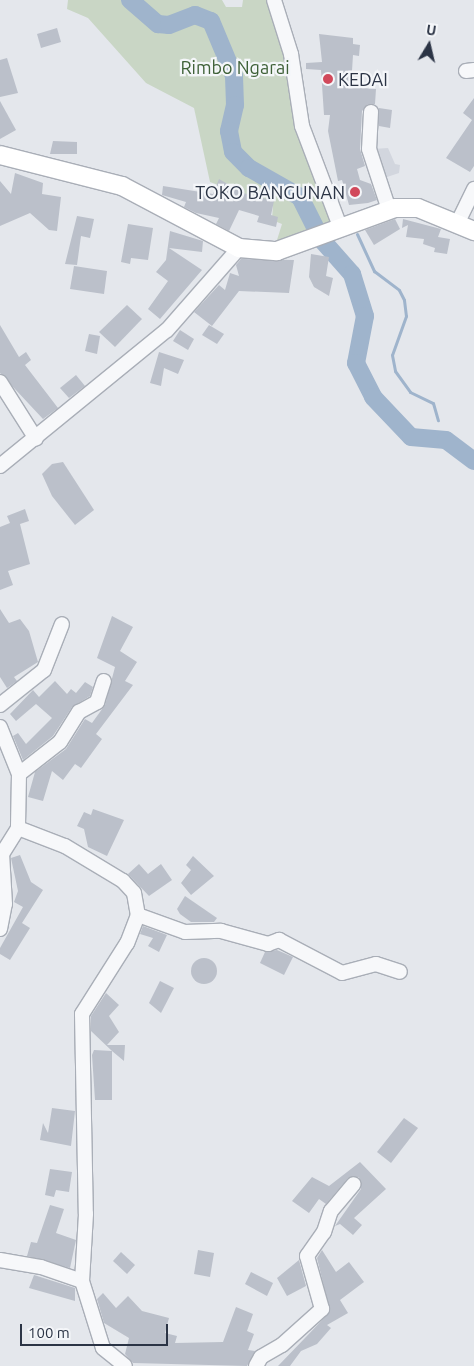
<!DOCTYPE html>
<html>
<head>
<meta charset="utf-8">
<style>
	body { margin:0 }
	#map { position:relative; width:474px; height:1366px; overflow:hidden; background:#e4e7ec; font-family:Ubuntu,sans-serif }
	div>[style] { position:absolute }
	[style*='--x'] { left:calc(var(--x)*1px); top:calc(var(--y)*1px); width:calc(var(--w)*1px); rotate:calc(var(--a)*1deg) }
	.built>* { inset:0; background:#d2d6de }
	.green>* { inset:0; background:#c9d6c5 }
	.stream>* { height:3px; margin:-1.5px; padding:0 1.5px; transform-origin:1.5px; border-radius:1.5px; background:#9fb4cc }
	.river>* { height:18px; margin:-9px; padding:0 9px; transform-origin:9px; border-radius:9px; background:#9fb4cc }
	.building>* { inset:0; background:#bbc0ca }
	.round { border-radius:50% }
	.roads { filter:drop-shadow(1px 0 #a9aeb7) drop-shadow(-1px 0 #a9aeb7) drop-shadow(0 1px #a9aeb7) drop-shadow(0 -1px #a9aeb7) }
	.minor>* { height:14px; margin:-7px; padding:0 7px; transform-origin:7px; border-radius:7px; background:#f7f8fa }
	.major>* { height:18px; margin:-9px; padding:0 9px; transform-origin:9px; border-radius:9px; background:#fff }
	.dots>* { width:14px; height:14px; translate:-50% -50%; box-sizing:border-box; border:2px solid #f4f6f9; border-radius:50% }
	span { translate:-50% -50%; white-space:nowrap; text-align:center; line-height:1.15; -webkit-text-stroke:4.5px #f4f6f9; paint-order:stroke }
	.park-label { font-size:18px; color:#3f6138 }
	.poi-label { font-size:18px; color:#2b3445 }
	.left { translate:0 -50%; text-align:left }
	.right { translate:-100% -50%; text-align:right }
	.north { position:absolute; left:404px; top:20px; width:50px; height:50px; -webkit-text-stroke:4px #f4f6f9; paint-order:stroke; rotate:9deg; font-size:14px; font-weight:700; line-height:20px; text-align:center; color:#2b3445 }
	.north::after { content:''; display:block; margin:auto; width:18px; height:22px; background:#2b3445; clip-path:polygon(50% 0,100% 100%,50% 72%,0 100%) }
	.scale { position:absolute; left:20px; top:1324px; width:148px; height:22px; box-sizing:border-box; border:2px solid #2b3445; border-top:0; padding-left:6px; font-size:15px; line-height:18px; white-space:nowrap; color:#2b3445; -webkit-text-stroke:4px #f4f6f9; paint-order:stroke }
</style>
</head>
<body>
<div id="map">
	<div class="built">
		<i style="clip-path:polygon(388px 148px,395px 164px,400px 165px,399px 173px,381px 179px,373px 149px)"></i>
	</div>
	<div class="green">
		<i style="clip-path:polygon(68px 0,222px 0,226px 7px,242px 7px,243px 0,269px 0,301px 65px,309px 126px,339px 217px,272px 256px,282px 224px,272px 220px,273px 205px,210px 182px,194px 108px,146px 83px,88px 18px,67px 9px)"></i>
	</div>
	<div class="stream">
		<i style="--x:357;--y:234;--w:41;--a:65.3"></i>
		<i style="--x:374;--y:271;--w:31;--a:37"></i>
		<i style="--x:399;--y:290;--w:11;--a:63"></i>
		<i style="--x:404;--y:300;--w:16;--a:83"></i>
		<i style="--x:406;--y:316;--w:41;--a:109.7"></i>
		<i style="--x:392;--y:355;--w:16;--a:79"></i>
		<i style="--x:395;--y:371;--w:26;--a:54"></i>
		<i style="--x:410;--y:392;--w:25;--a:26"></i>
		<i style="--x:433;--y:403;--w:18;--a:74"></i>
	</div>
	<div class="river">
		<i style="--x:130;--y:0;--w:37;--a:41"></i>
		<i style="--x:158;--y:24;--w:11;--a:5"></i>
		<i style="--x:169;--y:25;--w:28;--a:-21"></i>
		<i style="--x:195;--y:15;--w:17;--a:21"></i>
		<i style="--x:211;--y:21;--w:60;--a:67.3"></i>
		<i style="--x:234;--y:76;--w:29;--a:88"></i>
		<i style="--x:235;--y:105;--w:27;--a:103"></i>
		<i style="--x:229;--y:131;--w:21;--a:79"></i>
		<i style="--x:233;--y:152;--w:23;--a:45"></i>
		<i style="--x:249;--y:168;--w:59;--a:29.6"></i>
		<i style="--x:300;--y:197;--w:47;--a:63.4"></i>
		<i style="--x:321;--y:239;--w:47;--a:48.5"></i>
		<i style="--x:352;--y:274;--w:44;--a:72.8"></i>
		<i style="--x:365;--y:316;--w:48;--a:100.8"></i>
		<i style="--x:356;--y:363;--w:38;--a:63"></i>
		<i style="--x:373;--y:397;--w:55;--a:46.5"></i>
		<i style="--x:411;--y:437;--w:35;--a:5"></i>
		<i style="--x:446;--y:440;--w:35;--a:37"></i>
	</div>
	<div class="building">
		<i style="clip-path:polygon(57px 28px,61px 42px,41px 48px,37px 34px)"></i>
		<i style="clip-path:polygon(319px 34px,353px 38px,353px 44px,360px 45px,359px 56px,353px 55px,352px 71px,362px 71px,362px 88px,376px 89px,375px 104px,368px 104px,362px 111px,360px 149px,365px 166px,357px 169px,360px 180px,371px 184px,377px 200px,368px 203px,349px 205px,342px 180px,338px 181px,328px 131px,330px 115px,324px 115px,321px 70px,306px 69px,306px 63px,322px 62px)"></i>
		<i style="clip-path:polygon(7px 58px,18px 93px,0 97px,0 60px)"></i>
		<i style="clip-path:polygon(474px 98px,474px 166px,470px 172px,446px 158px,472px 120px,463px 113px)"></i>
		<i style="clip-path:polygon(0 101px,16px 130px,0 139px)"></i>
		<i style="clip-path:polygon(379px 108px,392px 110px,390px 128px,379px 126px)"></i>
		<i style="clip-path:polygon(53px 141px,77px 142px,77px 154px,50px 154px)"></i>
		<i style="clip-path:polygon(15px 173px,43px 183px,42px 194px,61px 197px,57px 231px,49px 230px,30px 213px,0 226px,0 181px,11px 194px)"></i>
		<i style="clip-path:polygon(219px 179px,243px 193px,274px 201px,271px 215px,278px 217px,276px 227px,257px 222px,259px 216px,239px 210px,229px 231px,216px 224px,219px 218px,196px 213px,184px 207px,186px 202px,162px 195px,163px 186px,213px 194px)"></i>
		<i style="clip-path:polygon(77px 216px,94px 219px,90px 238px,81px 236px,77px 265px,65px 264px)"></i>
		<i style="clip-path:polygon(395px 219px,400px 229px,374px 245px,365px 230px)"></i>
		<i style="clip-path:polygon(403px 219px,441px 229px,438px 237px,450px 239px,447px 254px,434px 252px,435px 248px,423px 244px,424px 239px,406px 237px,408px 225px,402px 228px)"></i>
		<i style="clip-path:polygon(128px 224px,153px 228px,148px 260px,131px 258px,130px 264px,121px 262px)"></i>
		<i style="clip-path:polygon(170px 231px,203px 241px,202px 252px,169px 248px,202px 270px,160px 319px,148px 309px,168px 281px,156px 272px,166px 260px)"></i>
		<i style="clip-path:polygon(311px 254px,329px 257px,326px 276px,333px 278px,329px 296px,314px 287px,309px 277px)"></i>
		<i style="clip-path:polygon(241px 259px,294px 260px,289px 293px,239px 291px,212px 326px,194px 312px,219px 285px,225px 290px,230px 273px,239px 276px,236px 265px)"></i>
		<i style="clip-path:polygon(74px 266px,107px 271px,104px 294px,70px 289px)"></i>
		<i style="clip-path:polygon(127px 305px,142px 319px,115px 347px,99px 332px)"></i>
		<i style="clip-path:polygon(0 325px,19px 357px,26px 352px,31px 360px,25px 365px,58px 408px,43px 419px,0 373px)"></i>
		<i style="clip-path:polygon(209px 325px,224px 334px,217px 344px,202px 335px)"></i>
		<i style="clip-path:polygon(180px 330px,194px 339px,188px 350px,173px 341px)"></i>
		<i style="clip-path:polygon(89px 334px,100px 336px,97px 354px,85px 351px)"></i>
		<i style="clip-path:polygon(159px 352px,184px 360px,178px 374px,164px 368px,161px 386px,150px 383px)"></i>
		<i style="clip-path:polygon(76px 375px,85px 386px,69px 398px,60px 388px)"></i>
		<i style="clip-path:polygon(63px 462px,94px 510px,75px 525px,52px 496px,42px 474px,52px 464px)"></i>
		<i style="clip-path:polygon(25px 509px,29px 521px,20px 524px,30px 564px,8px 571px,13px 585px,0 590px,0 527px,10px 523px,7px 516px)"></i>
		<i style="clip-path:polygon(0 609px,9px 623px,20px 619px,29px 631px,38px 662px,14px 677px,17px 681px,7px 688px,0 677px)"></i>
		<i style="clip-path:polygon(112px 616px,133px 627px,120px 651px,137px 662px,125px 681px,133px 685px,96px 734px,102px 739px,81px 768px,75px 764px,63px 780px,52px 771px,43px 801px,28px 797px,35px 772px,66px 749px,85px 719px,92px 723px,105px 705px,115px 667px,97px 658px)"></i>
		<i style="clip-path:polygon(55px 681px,67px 694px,71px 689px,76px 693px,85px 682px,93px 687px,90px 696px,72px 707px,53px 736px,23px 760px,13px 736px,18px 733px,26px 744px,52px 718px,36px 704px,16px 721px,10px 714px,33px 690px,39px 697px)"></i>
		<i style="clip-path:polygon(93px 809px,124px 820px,107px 856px,88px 847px,84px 829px,77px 826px,84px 812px,91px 815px)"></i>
		<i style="clip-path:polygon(20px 855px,31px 882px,43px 890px,22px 923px,30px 928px,10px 960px,0 954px,0 948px,23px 907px,14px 902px,18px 891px,11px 858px)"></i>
		<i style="clip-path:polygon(193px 856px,214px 876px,191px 895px,181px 883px,191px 870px,186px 865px)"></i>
		<i style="clip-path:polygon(139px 864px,148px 874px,161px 864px,172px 880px,149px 896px,128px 874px)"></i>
		<i style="clip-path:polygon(185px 896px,217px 918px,214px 922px,191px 922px,180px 914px,177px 909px)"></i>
		<i style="clip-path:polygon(143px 926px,167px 935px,159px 952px,148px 946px,153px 938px,140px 934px)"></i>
		<i style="clip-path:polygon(277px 950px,293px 957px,284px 975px,260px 963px,265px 952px)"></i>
		<i class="round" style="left:191px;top:958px;width:26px;height:26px"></i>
		<i style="clip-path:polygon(160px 981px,174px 988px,161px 1013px,149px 1003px)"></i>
		<i style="clip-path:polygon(106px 993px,119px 1005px,109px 1016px,119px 1032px,107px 1045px,125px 1045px,124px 1061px,112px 1051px,112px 1100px,95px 1100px,92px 1055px,94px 1050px,112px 1051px,91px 1031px,91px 1016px)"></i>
		<i style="clip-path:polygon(52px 1108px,75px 1111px,71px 1146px,40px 1140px,43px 1123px,48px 1133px)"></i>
		<i style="clip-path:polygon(404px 1118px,418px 1128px,391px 1163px,377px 1152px)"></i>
		<i style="clip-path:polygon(360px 1162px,386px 1189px,354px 1218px,362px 1225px,353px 1235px,340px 1224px,335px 1226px,361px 1189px,359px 1177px,348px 1178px,326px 1204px,319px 1199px,309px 1213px,292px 1201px,312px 1177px,329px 1186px)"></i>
		<i style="clip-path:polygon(50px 1169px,72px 1172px,69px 1192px,56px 1190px,54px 1197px,45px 1195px)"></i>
		<i style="clip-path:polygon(50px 1205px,64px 1209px,56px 1233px,76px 1240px,70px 1268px,27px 1256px,31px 1242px,37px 1243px)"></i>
		<i style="clip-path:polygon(198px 1250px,214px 1253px,210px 1277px,194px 1274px)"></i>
		<i style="clip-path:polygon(322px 1250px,336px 1272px,349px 1262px,364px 1282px,340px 1300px,348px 1313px,327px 1325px,331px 1328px,317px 1344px,301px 1351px,290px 1366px,278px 1366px,330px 1312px,317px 1258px)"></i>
		<i style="clip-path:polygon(121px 1252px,135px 1265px,127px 1274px,113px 1261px)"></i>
		<i style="clip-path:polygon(299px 1260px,306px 1286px,287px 1296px,277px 1278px)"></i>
		<i style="clip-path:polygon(251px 1272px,273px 1283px,267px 1296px,245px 1284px)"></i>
		<i style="clip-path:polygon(34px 1275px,75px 1288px,75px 1301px,29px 1288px)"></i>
		<i style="clip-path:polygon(103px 1293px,116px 1308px,128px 1296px,142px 1311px,169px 1318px,165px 1333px,177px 1336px,175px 1343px,223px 1342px,236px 1307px,253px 1314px,247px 1331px,254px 1334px,248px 1350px,255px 1351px,247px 1366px,133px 1363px,125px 1354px,129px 1338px,104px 1323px,97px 1299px)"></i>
	</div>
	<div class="roads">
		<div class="minor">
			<i style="--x:274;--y:0;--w:57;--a:72.5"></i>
			<i style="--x:291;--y:54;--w:73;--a:81.3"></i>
			<i style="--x:302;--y:126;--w:110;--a:69.3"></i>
			<i style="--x:466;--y:71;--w:8;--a:-7"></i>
			<i style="--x:371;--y:112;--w:37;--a:93"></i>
			<i style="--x:369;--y:149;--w:64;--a:71.8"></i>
			<i style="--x:458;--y:222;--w:37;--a:-64"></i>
			<i style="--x:0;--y:382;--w:67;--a:57.7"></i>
			<i style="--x:0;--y:466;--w:215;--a:-39.2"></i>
			<i style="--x:167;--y:330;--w:109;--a:-48.7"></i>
			<i style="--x:0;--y:705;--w:56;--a:-38.5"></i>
			<i style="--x:44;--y:670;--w:49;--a:-68.6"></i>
			<i style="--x:0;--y:727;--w:51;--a:68"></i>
			<i style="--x:19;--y:774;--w:54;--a:91.1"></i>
			<i style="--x:18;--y:828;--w:50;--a:21"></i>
			<i style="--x:65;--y:846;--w:68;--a:31.1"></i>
			<i style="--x:123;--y:881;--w:16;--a:47"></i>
			<i style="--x:134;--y:893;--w:22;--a:80"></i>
			<i style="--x:138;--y:915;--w:30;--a:111"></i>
			<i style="--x:127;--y:943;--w:84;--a:122.4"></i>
			<i style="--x:82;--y:1014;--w:200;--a:88.9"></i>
			<i style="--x:86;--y:1214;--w:67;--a:93.4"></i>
			<i style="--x:82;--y:1281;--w:70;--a:72.6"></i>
			<i style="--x:103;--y:1348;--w:28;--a:39"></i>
			<i style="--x:19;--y:774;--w:52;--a:-38"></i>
			<i style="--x:60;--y:742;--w:36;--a:-58"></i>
			<i style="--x:79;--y:712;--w:21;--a:-29"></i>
			<i style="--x:97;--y:702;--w:22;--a:-72"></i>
			<i style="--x:138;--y:915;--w:50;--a:19.9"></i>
			<i style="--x:185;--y:932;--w:36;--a:-2"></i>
			<i style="--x:221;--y:931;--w:49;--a:15.5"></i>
			<i style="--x:268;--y:944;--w:12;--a:-20"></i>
			<i style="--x:279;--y:940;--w:71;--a:27.6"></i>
			<i style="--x:342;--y:973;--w:35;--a:-15"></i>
			<i style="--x:376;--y:964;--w:25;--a:18"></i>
			<i style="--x:0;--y:929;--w:25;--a:-79"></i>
			<i style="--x:5;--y:904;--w:50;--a:-93.4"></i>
			<i style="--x:2;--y:854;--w:31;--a:-58"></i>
			<i style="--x:0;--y:1260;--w:42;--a:9.7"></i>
			<i style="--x:41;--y:1267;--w:43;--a:18.9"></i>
			<i style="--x:256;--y:1366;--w:10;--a:-61"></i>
			<i style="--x:261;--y:1357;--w:24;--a:-30"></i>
			<i style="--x:282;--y:1345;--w:54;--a:-42"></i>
			<i style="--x:322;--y:1309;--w:55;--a:-105.8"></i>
			<i style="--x:307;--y:1256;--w:29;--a:-55"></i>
			<i style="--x:324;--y:1232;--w:22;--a:-72"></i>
			<i style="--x:331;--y:1211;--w:35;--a:-50"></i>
		</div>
		<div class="major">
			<i style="--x:0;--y:155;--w:126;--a:14.3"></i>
			<i style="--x:122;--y:186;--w:132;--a:27.9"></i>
			<i style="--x:239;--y:248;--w:38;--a:5"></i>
			<i style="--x:277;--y:251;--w:126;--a:-20"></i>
			<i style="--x:395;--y:208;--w:23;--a:0"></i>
			<i style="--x:418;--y:208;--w:61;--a:22.3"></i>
		</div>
	</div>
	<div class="dots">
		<i style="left:328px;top:79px;background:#d1495b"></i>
		<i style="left:355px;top:192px;background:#d1495b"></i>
	</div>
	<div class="park-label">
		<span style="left:235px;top:67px">Rimbo Ngarai</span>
	</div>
	<div class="poi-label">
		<span class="left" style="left:338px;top:79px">KEDAI</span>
		<span class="right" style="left:345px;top:192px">TOKO BANGUNAN</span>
	</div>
	<div class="north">U</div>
	<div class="scale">100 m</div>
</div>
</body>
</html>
